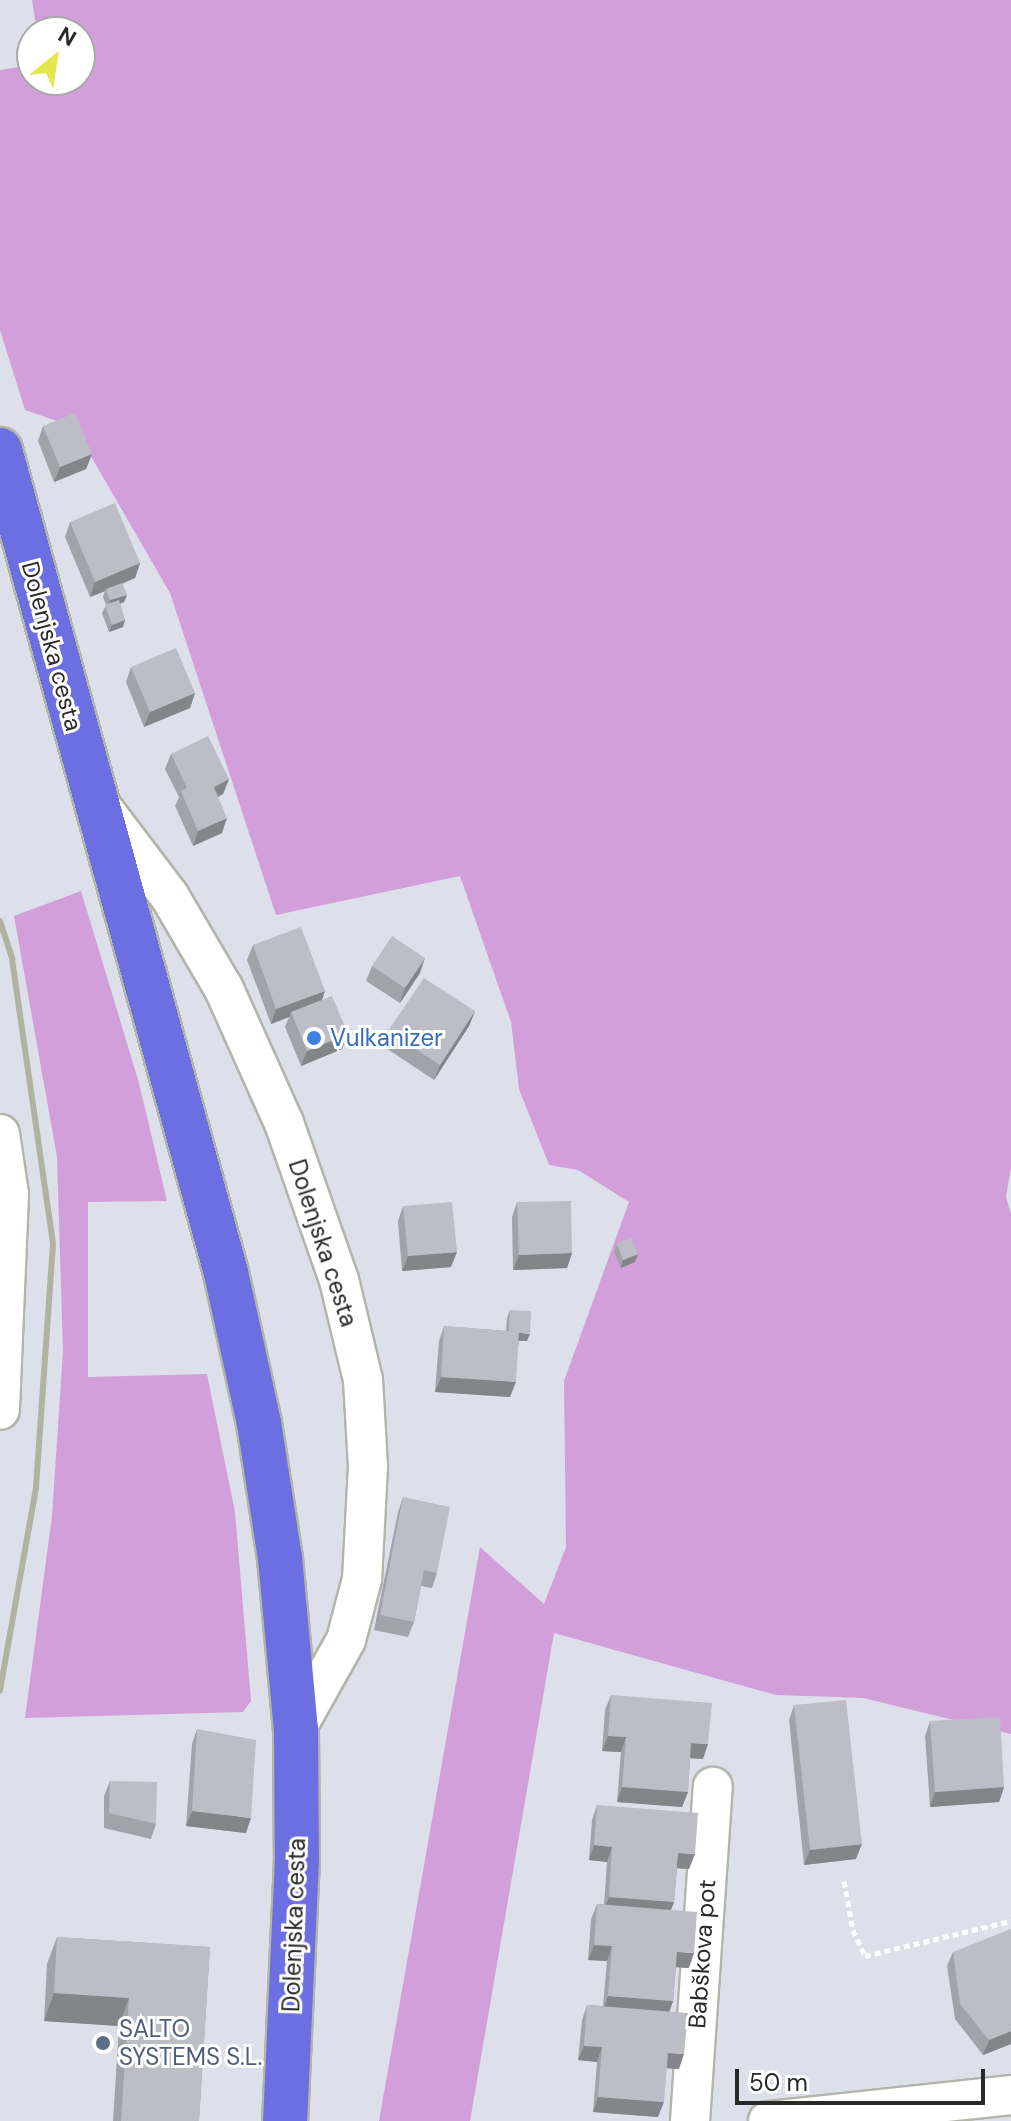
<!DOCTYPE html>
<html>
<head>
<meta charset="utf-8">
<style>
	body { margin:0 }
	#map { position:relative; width:1011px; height:2121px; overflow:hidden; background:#dde0ea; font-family:"DM Sans",sans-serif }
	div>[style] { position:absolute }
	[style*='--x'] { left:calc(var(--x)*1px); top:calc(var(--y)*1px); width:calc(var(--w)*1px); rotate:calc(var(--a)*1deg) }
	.green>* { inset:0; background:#d29fdb }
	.path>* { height:5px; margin-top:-2.5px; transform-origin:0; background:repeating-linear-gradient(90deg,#fff 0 6px,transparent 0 10px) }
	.roads { filter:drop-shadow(2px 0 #b4b5a9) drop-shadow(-2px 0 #b4b5a9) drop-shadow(0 2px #b4b5a9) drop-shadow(0 -2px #b4b5a9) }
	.minor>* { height:38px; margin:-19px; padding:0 19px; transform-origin:19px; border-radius:19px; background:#fff }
	.primary>* { height:44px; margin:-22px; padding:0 22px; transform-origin:22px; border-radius:22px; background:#6b6fe1 }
	.rail>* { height:6px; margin:-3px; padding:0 3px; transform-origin:3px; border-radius:3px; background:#b1b2a0 }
	.wall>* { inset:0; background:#a2a3aa }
	.shaded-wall>* { inset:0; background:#84848b }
	.building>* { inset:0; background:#bcbdc6 }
	.dots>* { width:22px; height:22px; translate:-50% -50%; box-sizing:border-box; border:4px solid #fff; border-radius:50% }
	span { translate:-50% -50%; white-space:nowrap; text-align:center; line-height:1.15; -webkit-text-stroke:6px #fff; paint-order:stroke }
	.street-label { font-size:24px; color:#292929 }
	.shop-label { font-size:24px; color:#366cbe }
	.left { translate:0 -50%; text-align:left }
	.service-label { font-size:24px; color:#4e5e75 }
	.north { position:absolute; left:16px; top:16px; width:80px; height:80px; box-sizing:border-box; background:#fff; border:2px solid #a9a9a9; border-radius:50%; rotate:30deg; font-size:22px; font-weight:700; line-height:32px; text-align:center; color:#292929 }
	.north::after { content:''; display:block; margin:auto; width:28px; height:36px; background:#e4e64e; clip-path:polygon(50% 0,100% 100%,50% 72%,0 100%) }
	.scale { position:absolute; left:735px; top:2069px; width:250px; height:36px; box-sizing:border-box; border:4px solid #292929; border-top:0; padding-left:10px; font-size:24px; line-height:28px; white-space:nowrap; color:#292929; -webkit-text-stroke:6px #fff; paint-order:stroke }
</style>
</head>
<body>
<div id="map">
	<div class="green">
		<i style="clip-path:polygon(32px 0,1011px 0,1011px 1167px,1006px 1197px,1011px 1214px,1011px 1734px,863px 1698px,776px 1695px,554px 1633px,470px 2121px,379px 2121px,480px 1547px,544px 1604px,566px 1547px,564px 1381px,629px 1202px,578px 1170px,549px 1165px,519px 1089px,511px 1022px,460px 876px,276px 915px,170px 593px,74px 427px,25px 410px,0 330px,0 70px,32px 65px,32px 80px,80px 80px,80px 32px,37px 32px)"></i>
		<i style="clip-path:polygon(81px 891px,139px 1083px,167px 1201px,88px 1202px,88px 1377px,207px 1374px,235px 1512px,251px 1701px,243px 1712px,25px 1718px,52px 1516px,63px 1351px,57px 1157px,14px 916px)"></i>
	</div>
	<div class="path">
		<i style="--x:844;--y:1881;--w:50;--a:79.6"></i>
		<i style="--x:853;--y:1930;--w:29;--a:65"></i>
		<i style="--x:865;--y:1956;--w:150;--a:-13.5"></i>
	</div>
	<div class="roads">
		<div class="minor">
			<i style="--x:101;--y:806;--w:114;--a:52.8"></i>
			<i style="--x:170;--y:897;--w:107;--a:59.6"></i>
			<i style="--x:224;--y:989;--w:147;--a:65.9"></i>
			<i style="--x:284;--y:1123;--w:166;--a:70.7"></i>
			<i style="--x:339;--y:1280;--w:103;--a:76.5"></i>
			<i style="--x:363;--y:1380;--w:86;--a:86.7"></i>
			<i style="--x:368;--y:1466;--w:113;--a:93"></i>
			<i style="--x:362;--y:1579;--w:63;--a:104.7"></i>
			<i style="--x:346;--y:1640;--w:102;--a:119.3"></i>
			<i style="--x:0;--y:1134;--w:61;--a:81.5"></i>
			<i style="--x:9;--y:1194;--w:216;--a:92.4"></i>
			<i style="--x:690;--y:2121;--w:335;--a:-86.1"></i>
			<i style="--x:768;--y:2121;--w:244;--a:-6.1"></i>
		</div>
		<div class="primary">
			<i style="--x:0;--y:450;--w:853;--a:74.64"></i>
			<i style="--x:226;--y:1273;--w:154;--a:77.6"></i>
			<i style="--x:259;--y:1423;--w:137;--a:81.2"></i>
			<i style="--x:280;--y:1558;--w:172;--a:84.7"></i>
			<i style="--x:296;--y:1729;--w:130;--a:89.6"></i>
			<i style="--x:297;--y:1859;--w:262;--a:92.6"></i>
		</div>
	</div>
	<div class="rail">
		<i style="--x:0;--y:921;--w:40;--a:72"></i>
		<i style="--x:12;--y:959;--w:288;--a:81.8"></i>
		<i style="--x:53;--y:1244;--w:245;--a:94"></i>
		<i style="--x:36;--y:1488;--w:206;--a:100.1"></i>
	</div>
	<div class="wall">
		<i style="clip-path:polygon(43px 426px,92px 454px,86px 469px,54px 482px,38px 441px)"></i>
		<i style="clip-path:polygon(70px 522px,140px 563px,135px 578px,122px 584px,127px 595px,124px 602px,120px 604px,125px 620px,123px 627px,109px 632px,102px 613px,106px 605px,103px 597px,105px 591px,90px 597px,65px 537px)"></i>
		<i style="clip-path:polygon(131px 667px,195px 693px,190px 708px,144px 727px,126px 682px)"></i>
		<i style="clip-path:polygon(171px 754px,229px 779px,223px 794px,218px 797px,222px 833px,193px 846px,175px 806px,179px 797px,165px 769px)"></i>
		<i style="clip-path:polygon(253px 945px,322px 1000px,342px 1049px,301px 1066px,285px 1027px,289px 1017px,271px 1024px,247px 960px)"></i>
		<i style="clip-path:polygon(372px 966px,420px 973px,400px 1003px,366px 981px)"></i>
		<i style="clip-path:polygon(475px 1011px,469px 1026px,434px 1080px,383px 1046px,388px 1031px)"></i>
		<i style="clip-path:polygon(517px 1202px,572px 1253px,567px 1268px,513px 1270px,512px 1217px)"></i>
		<i style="clip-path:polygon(403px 1206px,451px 1267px,402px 1271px,398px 1221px)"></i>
		<i style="clip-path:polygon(617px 1244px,635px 1262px,621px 1268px,614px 1252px)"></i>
		<i style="clip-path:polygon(510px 1310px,527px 1341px,519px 1341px,510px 1397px,435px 1392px,439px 1341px,444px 1326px,506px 1331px,507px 1318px)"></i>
		<i style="clip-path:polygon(403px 1497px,437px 1573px,432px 1588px,421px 1586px,414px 1622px,408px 1637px,374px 1630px,398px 1512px)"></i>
		<i style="clip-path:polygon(611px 1695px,703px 1759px,690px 1758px,688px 1792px,682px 1807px,617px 1802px,621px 1752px,602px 1751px,605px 1710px)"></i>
		<i style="clip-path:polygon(794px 1705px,856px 1859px,804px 1865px,789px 1720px)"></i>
		<i style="clip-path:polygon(930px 1721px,1004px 1787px,999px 1802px,930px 1807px,925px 1736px)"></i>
		<i style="clip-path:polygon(197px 1729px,246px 1833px,186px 1826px,192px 1744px)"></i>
		<i style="clip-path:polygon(110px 1781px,156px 1824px,151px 1839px,104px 1828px,104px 1796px)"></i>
		<i style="clip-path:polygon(597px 1805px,689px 1869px,677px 1868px,674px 1902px,671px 1910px,689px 1968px,676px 1967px,673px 2001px,669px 2012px,679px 2069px,666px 2068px,658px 2117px,593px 2112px,597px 2062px,578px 2060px,582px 2020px,587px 2005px,603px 2006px,607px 1961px,588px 1960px,591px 1919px,597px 1904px,604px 1904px,607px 1862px,589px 1860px,592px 1820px)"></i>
		<i style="clip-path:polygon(57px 1937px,210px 1947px,199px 2121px,113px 2121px,119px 2026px,44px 2021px,47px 1964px)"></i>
		<i style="clip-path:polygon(953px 1952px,1011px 2044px,983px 2055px,955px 2019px,947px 1966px)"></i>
	</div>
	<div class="shaded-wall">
		<i style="clip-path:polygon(92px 454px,86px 469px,54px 482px,60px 467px)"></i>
		<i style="clip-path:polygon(140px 563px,135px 578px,106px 590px,106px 589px,105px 591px,90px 597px,95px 582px)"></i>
		<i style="clip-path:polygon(127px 595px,124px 602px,107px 608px,110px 600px)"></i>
		<i style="clip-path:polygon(125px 620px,123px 627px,109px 632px,112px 625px)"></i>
		<i style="clip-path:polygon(195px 693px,190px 708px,144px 727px,150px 712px)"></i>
		<i style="clip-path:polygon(229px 779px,223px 794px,208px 802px,214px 787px)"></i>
		<i style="clip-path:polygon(227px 818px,222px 833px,193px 846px,198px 831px)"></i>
		<i style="clip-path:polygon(425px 958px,420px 973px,400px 1003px,405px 988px)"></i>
		<i style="clip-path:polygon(325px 991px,320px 1006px,291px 1012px,289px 1017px,271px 1024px,276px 1009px)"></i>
		<i style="clip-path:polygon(475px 1011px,469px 1026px,434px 1080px,440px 1065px)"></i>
		<i style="clip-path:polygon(348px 1034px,342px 1049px,301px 1066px,307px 1051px)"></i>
		<i style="clip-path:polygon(457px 1252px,451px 1267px,402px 1271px,408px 1256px)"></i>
		<i style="clip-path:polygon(572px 1253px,567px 1268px,513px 1270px,519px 1255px)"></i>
		<i style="clip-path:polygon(638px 1254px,635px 1262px,621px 1268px,623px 1260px)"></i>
		<i style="clip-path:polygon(509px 1332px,530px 1334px,527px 1341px,506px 1340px)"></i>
		<i style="clip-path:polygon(441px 1377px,516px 1382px,510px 1397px,435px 1392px)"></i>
		<i style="clip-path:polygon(608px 1736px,626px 1737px,621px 1752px,602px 1751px)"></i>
		<i style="clip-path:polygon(691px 1743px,708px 1744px,703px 1759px,686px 1758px)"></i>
		<i style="clip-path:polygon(622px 1787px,688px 1792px,682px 1807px,617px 1802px)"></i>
		<i style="clip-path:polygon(1004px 1787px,999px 1802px,930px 1807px,935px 1792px)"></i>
		<i style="clip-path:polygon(192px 1811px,251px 1818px,246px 1833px,186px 1826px)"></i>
		<i style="clip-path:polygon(862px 1844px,856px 1859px,804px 1865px,810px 1850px)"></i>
		<i style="clip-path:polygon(594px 1845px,612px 1847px,607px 1862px,589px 1860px)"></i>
		<i style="clip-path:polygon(678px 1853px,695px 1854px,689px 1869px,672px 1868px)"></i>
		<i style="clip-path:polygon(609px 1897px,674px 1902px,668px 1917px,603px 1912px)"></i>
		<i style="clip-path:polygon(594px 1945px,612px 1946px,607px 1961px,588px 1960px)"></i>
		<i style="clip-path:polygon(677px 1952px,694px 1953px,689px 1968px,672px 1967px)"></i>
		<i style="clip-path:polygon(54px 1993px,129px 1998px,119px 2026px,44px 2021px)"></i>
		<i style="clip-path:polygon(608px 1996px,673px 2001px,668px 2016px,603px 2011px)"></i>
		<i style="clip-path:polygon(1011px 2031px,1011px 2044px,983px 2055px,989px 2040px)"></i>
		<i style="clip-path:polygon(584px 2046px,602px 2047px,597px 2062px,578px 2060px)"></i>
		<i style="clip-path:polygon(668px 2053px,684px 2054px,679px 2069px,662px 2068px)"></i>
		<i style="clip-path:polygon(598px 2097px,664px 2102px,658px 2117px,593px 2112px)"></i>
	</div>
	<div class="building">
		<i style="clip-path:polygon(75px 413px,92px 454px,60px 467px,43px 426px)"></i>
		<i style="clip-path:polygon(115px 503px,140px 563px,95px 582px,70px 522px)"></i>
		<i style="clip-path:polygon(122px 583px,127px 595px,110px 600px,106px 589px)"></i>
		<i style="clip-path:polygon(119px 600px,125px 620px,112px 625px,105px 605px)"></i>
		<i style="clip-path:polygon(176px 648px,195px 693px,150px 712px,131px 667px)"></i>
		<i style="clip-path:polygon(208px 736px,229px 779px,214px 787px,227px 818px,198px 831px,181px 791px,187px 788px,171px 754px)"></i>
		<i style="clip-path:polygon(301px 927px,325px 991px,276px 1009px,253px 945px)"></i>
		<i style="clip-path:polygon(392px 936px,425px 958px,405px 988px,372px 966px)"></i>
		<i style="clip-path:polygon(424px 978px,475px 1011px,440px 1065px,388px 1031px)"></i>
		<i style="clip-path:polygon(332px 996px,348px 1034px,307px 1051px,291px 1012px)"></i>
		<i style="clip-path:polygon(571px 1201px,572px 1253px,519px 1255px,517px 1202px)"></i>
		<i style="clip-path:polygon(452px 1202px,457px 1252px,408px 1256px,403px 1206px)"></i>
		<i style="clip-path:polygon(631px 1238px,638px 1254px,623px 1260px,617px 1244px)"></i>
		<i style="clip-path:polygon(510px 1310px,531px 1311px,530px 1334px,509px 1331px)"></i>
		<i style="clip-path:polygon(444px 1326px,519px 1332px,516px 1382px,441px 1377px)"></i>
		<i style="clip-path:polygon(403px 1497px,450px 1507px,437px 1573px,424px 1570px,414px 1622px,380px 1615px)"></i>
		<i style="clip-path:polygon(611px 1695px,712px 1703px,708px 1744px,691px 1743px,688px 1792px,622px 1787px,626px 1737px,608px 1736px)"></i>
		<i style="clip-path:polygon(846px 1700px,862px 1844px,810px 1850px,794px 1705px)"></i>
		<i style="clip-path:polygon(1000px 1717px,1004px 1787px,935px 1792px,930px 1721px)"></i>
		<i style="clip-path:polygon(197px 1729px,256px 1740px,251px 1818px,192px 1811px)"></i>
		<i style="clip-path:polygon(110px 1781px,157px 1782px,156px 1824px,109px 1813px)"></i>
		<i style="clip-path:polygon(597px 1805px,698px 1813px,695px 1854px,678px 1853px,674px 1902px,609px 1897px,612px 1847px,594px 1845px)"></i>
		<i style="clip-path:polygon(597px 1904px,697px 1912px,694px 1953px,677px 1952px,673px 2001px,608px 1996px,612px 1946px,594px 1945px)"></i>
		<i style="clip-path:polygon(1011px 1929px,1011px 2031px,989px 2040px,960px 2004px,953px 1952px)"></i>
		<i style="clip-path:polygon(57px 1937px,210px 1947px,199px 2121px,121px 2121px,129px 1998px,54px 1993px)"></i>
		<i style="clip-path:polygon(587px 2005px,688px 2013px,684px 2054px,668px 2053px,664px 2102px,598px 2097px,602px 2047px,584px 2046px)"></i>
	</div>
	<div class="dots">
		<i style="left:314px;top:1038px;background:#3f7fe0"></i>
		<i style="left:103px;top:2043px;background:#5c6f8a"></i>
	</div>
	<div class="street-label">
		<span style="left:52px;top:646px;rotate:75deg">Dolenjska cesta</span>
		<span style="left:323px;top:1243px;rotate:72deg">Dolenjska cesta</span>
		<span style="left:294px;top:1925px;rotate:-88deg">Dolenjska cesta</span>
		<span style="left:702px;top:1954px;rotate:-86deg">Babškova pot</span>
	</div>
	<div class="shop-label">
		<span class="left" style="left:330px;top:1038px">Vulkanizer</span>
	</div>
	<div class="service-label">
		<span class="left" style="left:119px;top:2043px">SALTO<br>SYSTEMS S.L.</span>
	</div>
	<div class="north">N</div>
	<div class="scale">50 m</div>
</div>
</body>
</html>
